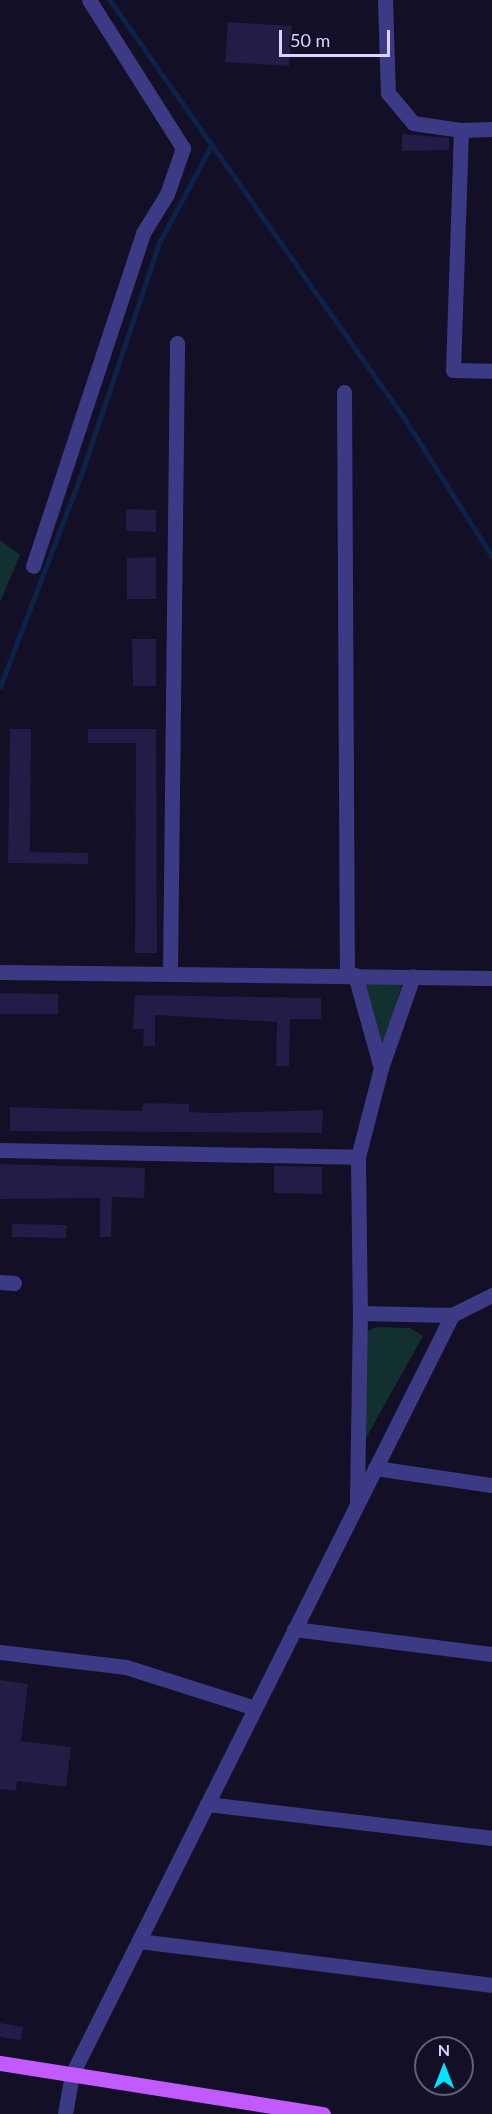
<!DOCTYPE html>
<html>
<head>
<meta charset="utf-8">
<style>
	body { margin:0 }
	#map { position:relative; width:492px; height:2114px; overflow:hidden; background:#130f26; font-family:Lato,sans-serif }
	div>[style] { position:absolute }
	[style*='--x'] { left:calc(var(--x)*1px); top:calc(var(--y)*1px); width:calc(var(--w)*1px); rotate:calc(var(--a)*1deg) }
	.green>* { inset:0; background:#12302f }
	.stream>* { height:4.5px; margin:-2.25px; padding:0 2.25px; transform-origin:2.25px; border-radius:2.25px; background:#0c2248 }
	.building>* { inset:0; background:#241b47 }
	.minor>* { height:15px; margin:-7.5px; padding:0 7.5px; transform-origin:7.5px; border-radius:7.5px; background:#3d3a85 }
	.major>* { height:15px; margin:-7.5px; padding:0 7.5px; transform-origin:7.5px; border-radius:7.5px; background:#c25bff }
	span { translate:-50% -50%; white-space:nowrap; text-align:center; line-height:1.15; -webkit-text-stroke:4.5px #130f26; paint-order:stroke }
	.north { position:absolute; left:414px; top:2036px; width:60px; height:60px; box-sizing:border-box; background:#130f26; border:2px solid #625e7d; border-radius:50%; rotate:0deg; font-size:16px; font-weight:700; line-height:24px; text-align:center; color:#d9d4ff }
	.north::after { content:''; display:block; margin:auto; width:21px; height:27px; background:#00e5ff; clip-path:polygon(50% 0,100% 100%,50% 72%,0 100%) }
	.scale { position:absolute; left:279px; top:30px; width:111px; height:27px; box-sizing:border-box; border:3px solid #d9d4ff; border-top:0; padding-left:8px; font-size:18px; line-height:21px; white-space:nowrap; color:#d9d4ff; -webkit-text-stroke:4px #130f26; paint-order:stroke }
</style>
</head>
<body>
<div id="map">
	<div class="green">
		<i style="clip-path:polygon(0 540px,20px 555px,0 602px)"></i>
		<i style="clip-path:polygon(402px 983px,383px 1052px,364px 984px)"></i>
		<i style="clip-path:polygon(376px 1327px,410px 1328px,423px 1336px,366px 1438px,364px 1333px)"></i>
	</div>
	<div class="stream">
		<i style="--x:110;--y:0;--w:512;--a:54.85"></i>
		<i style="--x:405;--y:419;--w:162;--a:57.6"></i>
		<i style="--x:0;--y:687;--w:227;--a:-69.1"></i>
		<i style="--x:81;--y:475;--w:245;--a:-71.4"></i>
		<i style="--x:159;--y:243;--w:108;--a:-61.8"></i>
	</div>
	<div class="building">
		<i style="clip-path:polygon(228px 22px,292px 26px,289px 66px,225px 62px)"></i>
		<i style="clip-path:polygon(402px 134px,449px 138px,449px 150px,402px 151px)"></i>
		<i style="clip-path:polygon(126px 509px,156px 510px,156px 532px,126px 531px)"></i>
		<i style="clip-path:polygon(156px 557px,156px 599px,127px 599px,127px 558px)"></i>
		<i style="clip-path:polygon(132px 639px,156px 639px,156px 686px,133px 686px)"></i>
		<i style="clip-path:polygon(10px 729px,31px 729px,30px 852px,88px 853px,88px 864px,8px 863px)"></i>
		<i style="clip-path:polygon(88px 729px,156px 729px,157px 953px,135px 953px,136px 743px,88px 743px)"></i>
		<i style="clip-path:polygon(0 993px,58px 994px,58px 1014px,0 1014px)"></i>
		<i style="clip-path:polygon(135px 995px,321px 998px,321px 1019px,290px 1019px,289px 1066px,276px 1066px,277px 1022px,155px 1015px,155px 1046px,143px 1046px,144px 1029px,133px 1029px)"></i>
		<i style="clip-path:polygon(143px 1103px,189px 1104px,189px 1112px,215px 1113px,323px 1110px,322px 1133px,10px 1131px,10px 1107px,142px 1111px)"></i>
		<i style="clip-path:polygon(0 1164px,145px 1168px,144px 1198px,112px 1197px,111px 1237px,100px 1237px,100px 1198px,0 1199px)"></i>
		<i style="clip-path:polygon(274px 1166px,322px 1167px,322px 1194px,274px 1193px)"></i>
		<i style="clip-path:polygon(12px 1224px,67px 1225px,66px 1238px,12px 1237px)"></i>
		<i style="clip-path:polygon(0 1680px,28px 1684px,21px 1741px,71px 1747px,66px 1787px,17px 1781px,16px 1791px,0 1789px)"></i>
		<i style="clip-path:polygon(0 2023px,23px 2027px,21px 2040px,0 2037px)"></i>
	</div>
	<div class="minor">
		<i style="--x:385;--y:0;--w:93;--a:88.2"></i>
		<i style="--x:388;--y:93;--w:39;--a:50"></i>
		<i style="--x:413;--y:123;--w:49;--a:8.3"></i>
		<i style="--x:461;--y:130;--w:240;--a:91.9"></i>
		<i style="--x:453;--y:370;--w:39;--a:1"></i>
		<i style="--x:461;--y:130;--w:31;--a:-2"></i>
		<i style="--x:344;--y:392;--w:583;--a:89.71"></i>
		<i style="--x:33;--y:566;--w:351;--a:-71.7"></i>
		<i style="--x:143;--y:233;--w:46;--a:-58.4"></i>
		<i style="--x:167;--y:194;--w:49;--a:-70.8"></i>
		<i style="--x:183;--y:148;--w:175;--a:-122.4"></i>
		<i style="--x:0;--y:972;--w:492;--a:0.7"></i>
		<i style="--x:170;--y:973;--w:630;--a:-89.36"></i>
		<i style="--x:355;--y:975;--w:97;--a:74.4"></i>
		<i style="--x:381;--y:1068;--w:92;--a:104.5"></i>
		<i style="--x:358;--y:1157;--w:156;--a:89.3"></i>
		<i style="--x:360;--y:1313;--w:92;--a:1.2"></i>
		<i style="--x:381;--y:1068;--w:97;--a:-70.8"></i>
		<i style="--x:0;--y:1150;--w:358;--a:1.1"></i>
		<i style="--x:0;--y:1282;--w:14;--a:4"></i>
		<i style="--x:375;--y:1468;--w:118;--a:8.3"></i>
		<i style="--x:357;--y:1501;--w:188;--a:-89.1"></i>
		<i style="--x:294;--y:1629;--w:200;--a:7.2"></i>
		<i style="--x:0;--y:1652;--w:127;--a:6.8"></i>
		<i style="--x:126;--y:1667;--w:135;--a:17.6"></i>
		<i style="--x:207;--y:1804;--w:287;--a:6.8"></i>
		<i style="--x:139;--y:1941;--w:356;--a:7.1"></i>
		<i style="--x:65;--y:2114;--w:41;--a:-80.1"></i>
		<i style="--x:72;--y:2074;--w:849;--a:-63.4"></i>
		<i style="--x:452;--y:1315;--w:45;--a:-26.6"></i>
	</div>
	<div class="major">
		<i style="--x:0;--y:2063;--w:327;--a:9"></i>
	</div>
	<div class="north">N</div>
	<div class="scale">50 m</div>
</div>
</body>
</html>
